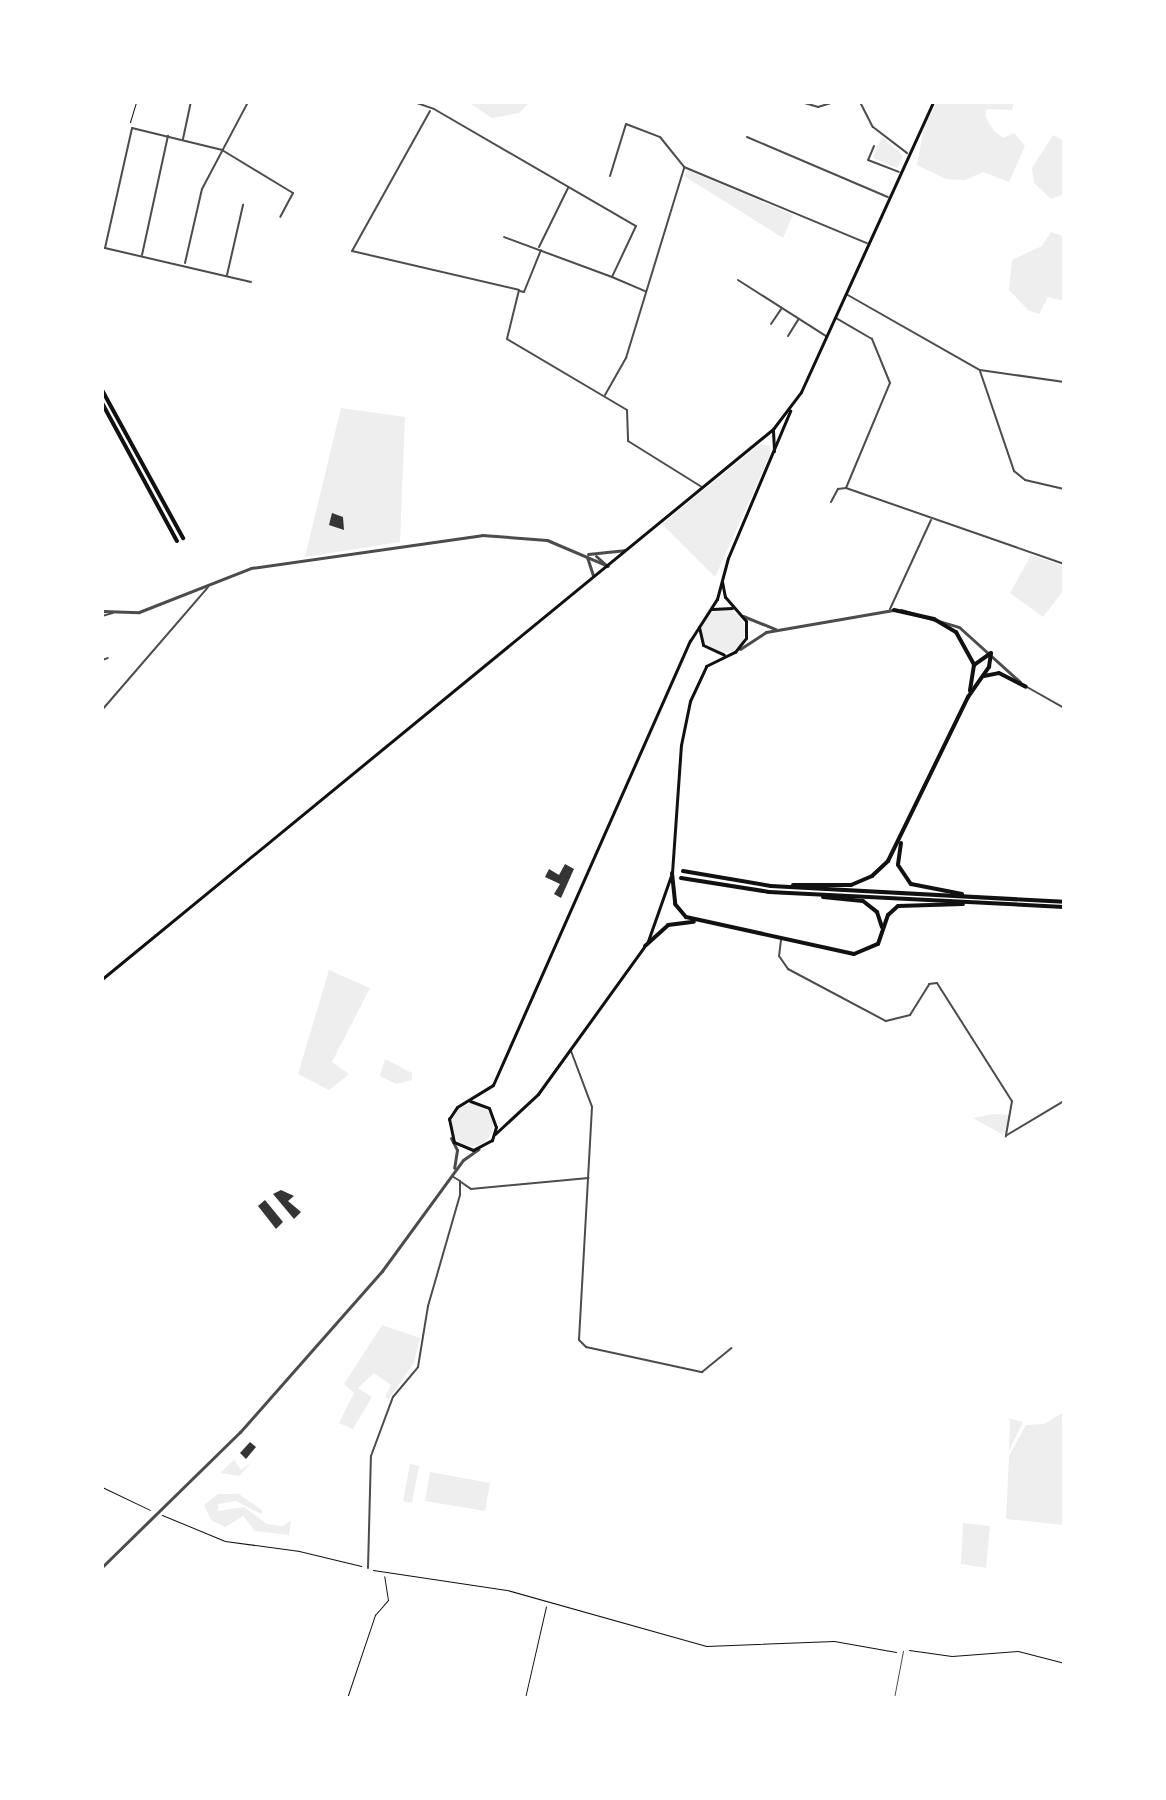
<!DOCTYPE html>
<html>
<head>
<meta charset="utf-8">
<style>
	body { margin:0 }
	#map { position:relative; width:1166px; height:1800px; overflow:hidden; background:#fff; font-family:Karla,sans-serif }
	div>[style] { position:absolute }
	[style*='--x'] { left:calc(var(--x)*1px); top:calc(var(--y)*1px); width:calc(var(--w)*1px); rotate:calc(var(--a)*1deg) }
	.green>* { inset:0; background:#eee }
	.round { border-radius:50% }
	.building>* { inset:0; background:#353535 }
	.path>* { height:1px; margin:-0.5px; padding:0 0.5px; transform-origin:0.5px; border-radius:0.5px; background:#111 }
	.service>* { height:1px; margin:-0.5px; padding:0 0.5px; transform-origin:0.5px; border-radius:0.5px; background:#4c4c4c }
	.minor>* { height:2px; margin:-1px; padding:0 1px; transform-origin:1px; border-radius:1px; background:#4c4c4c }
	.tertiary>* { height:3px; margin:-1.5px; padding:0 1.5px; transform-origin:1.5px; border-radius:1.5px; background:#4c4c4c }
	.secondary>* { height:3px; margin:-1.5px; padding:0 1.5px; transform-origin:1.5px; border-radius:1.5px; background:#111 }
	.trunk>* { height:4px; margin:-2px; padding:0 2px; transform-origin:2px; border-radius:2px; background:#111 }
	span { translate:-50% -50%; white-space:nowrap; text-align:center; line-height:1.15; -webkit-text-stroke:8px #fff; paint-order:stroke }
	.frame { position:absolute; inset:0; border:104px solid #fff; pointer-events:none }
</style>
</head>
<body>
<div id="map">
	<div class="green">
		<i style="clip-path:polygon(468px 102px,530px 102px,519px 113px,492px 118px)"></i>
		<i style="clip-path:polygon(937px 102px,1014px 102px,1012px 110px,987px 109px,985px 116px,994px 131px,1003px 138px,1014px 133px,1025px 146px,1009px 182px,983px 172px,965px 180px,946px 179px,917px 165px,924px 127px)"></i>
		<i style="clip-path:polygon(1053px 135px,1064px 141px,1064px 194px,1051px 199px,1034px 183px,1032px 168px)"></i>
		<i style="clip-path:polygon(882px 137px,903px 156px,897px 168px,873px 158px)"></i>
		<i style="clip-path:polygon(688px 170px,793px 215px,783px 238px,684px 176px)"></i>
		<i style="clip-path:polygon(1051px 232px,1064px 236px,1064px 301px,1048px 297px,1039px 314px,1028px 310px,1009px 290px,1012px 260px,1042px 246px)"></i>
		<i style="clip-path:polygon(341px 408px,405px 417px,400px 542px,305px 557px)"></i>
		<i style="clip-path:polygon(760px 444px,770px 446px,770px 455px,715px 577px,662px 524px)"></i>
		<i style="clip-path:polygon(1031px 555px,1064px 566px,1064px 590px,1043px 617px,1010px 593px)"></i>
		<i class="round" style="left:701px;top:609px;width:44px;height:44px"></i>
		<i style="clip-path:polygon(329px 970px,370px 988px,332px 1062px,349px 1074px,329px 1090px,298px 1074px)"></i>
		<i style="clip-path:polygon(385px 1059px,412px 1073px,412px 1080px,396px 1084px,380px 1076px)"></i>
		<i class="round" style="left:451px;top:1104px;width:42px;height:42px"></i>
		<i style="clip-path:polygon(994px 1114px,1011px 1115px,1003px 1135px,973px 1118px)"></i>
		<i style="clip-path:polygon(382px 1325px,420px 1338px,414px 1363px,389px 1399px,385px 1397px,391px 1385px,374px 1373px,358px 1388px,372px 1397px,353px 1429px,339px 1423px,354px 1393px,344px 1384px)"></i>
		<i style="clip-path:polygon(1064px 1412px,1064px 1525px,1006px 1519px,1009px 1456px,1026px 1425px,1044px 1424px)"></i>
		<i style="clip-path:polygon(1008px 1418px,1023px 1422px,1009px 1451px,1010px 1421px)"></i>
		<i style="clip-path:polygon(234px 1460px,241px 1470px,251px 1463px,239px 1476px,220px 1473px)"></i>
		<i style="clip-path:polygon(410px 1464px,419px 1466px,412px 1503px,403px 1501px)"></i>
		<i style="clip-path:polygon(430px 1472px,490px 1483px,485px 1511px,425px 1501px)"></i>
		<i style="clip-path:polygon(218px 1494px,239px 1494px,263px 1511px,261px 1514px,236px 1501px,218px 1504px,218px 1511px,244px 1507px,267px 1524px,282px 1526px,291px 1521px,289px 1535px,255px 1531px,243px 1516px,225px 1527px,211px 1520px,204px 1505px)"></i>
		<i style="clip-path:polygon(963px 1523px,990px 1526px,986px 1568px,961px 1564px)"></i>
	</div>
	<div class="building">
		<i style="clip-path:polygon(332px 513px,343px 517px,344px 530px,329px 525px)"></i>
		<i style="clip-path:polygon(565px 864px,574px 869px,561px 898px,554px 894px,560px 884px,545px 877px,549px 869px,559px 875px)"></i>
		<i style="clip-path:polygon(281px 1190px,294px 1196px,288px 1201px,301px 1212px,294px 1219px,273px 1194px)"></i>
		<i style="clip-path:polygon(265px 1200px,283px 1222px,276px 1229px,258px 1206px)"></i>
		<i style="clip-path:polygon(250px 1442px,256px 1447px,246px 1459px,240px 1453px)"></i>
	</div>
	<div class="path">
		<i style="--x:130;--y:122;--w:21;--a:-73"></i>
		<i style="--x:102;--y:1487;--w:53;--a:25.6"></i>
		<i style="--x:162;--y:1515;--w:68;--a:22.4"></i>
		<i style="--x:225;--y:1541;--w:75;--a:7.7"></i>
		<i style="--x:299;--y:1551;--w:64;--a:13.6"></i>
		<i style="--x:373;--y:1570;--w:135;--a:8.5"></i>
		<i style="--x:507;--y:1590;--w:207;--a:15.7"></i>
		<i style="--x:706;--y:1646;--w:128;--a:-2.2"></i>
		<i style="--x:834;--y:1641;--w:63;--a:10.1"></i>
		<i style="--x:909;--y:1650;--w:43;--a:7.9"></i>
		<i style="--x:952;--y:1656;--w:66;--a:-4.3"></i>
		<i style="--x:1018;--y:1651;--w:48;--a:14.6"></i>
		<i style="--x:347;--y:1698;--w:88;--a:-71.4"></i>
		<i style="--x:375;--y:1615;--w:20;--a:-49"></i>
		<i style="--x:388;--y:1600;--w:24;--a:-99"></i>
		<i style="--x:525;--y:1698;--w:94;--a:-77.1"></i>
	</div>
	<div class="service">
		<i style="--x:894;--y:1698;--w:48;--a:-79.2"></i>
	</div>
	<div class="minor">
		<i style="--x:414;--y:102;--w:21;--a:19"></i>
		<i style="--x:434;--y:109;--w:233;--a:30.1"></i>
		<i style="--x:636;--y:226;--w:56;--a:115.2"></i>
		<i style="--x:612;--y:277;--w:115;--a:-159.7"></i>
		<i style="--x:801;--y:102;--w:18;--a:16"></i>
		<i style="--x:818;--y:107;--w:17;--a:-17"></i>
		<i style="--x:860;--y:102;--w:28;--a:63"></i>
		<i style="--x:873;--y:127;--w:43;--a:37.4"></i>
		<i style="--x:430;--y:111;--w:160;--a:119.1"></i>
		<i style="--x:352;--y:251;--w:171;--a:13.1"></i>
		<i style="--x:519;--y:290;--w:50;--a:103.8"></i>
		<i style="--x:507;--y:339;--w:139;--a:30.6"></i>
		<i style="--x:627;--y:410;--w:31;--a:88"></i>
		<i style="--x:628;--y:441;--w:87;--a:31.9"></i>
		<i style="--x:747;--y:137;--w:153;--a:23.1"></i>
		<i style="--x:183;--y:139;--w:38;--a:-78"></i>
		<i style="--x:874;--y:146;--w:15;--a:113"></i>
		<i style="--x:868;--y:160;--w:33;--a:21"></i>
		<i style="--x:610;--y:176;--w:54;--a:-72.9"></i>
		<i style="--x:626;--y:124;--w:36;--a:21"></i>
		<i style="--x:660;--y:137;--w:38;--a:51"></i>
		<i style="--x:684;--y:167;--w:198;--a:22.6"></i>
		<i style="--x:539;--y:247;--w:66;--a:-63.8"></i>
		<i style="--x:142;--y:255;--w:122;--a:-77.7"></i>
		<i style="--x:185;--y:263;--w:76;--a:-77.1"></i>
		<i style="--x:202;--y:189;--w:98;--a:-62.1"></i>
		<i style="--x:227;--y:275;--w:72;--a:-77.1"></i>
		<i style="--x:612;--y:277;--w:36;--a:23"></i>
		<i style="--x:738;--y:280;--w:104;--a:32.5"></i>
		<i style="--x:251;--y:282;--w:150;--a:-166.9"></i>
		<i style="--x:105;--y:248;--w:123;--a:-77.3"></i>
		<i style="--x:132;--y:128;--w:93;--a:13.7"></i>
		<i style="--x:222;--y:150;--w:83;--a:31.2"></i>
		<i style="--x:293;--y:193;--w:27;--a:118"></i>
		<i style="--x:520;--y:291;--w:4;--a:14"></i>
		<i style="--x:524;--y:292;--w:45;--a:-68"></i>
		<i style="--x:846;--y:294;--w:154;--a:29.6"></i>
		<i style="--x:980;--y:370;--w:85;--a:8.1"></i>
		<i style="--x:771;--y:324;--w:18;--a:-56"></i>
		<i style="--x:788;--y:336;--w:19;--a:-58"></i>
		<i style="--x:980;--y:371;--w:106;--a:71.2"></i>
		<i style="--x:1014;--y:471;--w:14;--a:39"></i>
		<i style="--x:1025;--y:480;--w:40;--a:13"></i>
		<i style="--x:605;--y:395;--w:43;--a:-60.4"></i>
		<i style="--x:626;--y:358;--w:199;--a:-73"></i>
		<i style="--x:846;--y:488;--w:231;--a:19.2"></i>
		<i style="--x:831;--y:502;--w:15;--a:-62"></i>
		<i style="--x:838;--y:489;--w:8;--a:-7"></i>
		<i style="--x:846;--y:488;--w:114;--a:-67.3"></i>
		<i style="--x:890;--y:383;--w:48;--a:-112.2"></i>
		<i style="--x:872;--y:339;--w:42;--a:-149.7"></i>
		<i style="--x:890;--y:609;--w:98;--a:-65.3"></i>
		<i style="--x:102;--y:616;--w:11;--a:-15"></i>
		<i style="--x:102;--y:660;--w:6;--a:-18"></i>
		<i style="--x:1027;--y:687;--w:43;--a:29.6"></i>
		<i style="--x:102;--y:710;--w:162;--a:-49.2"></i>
		<i style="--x:781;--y:940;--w:16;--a:97"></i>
		<i style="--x:779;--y:956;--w:16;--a:55"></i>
		<i style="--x:788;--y:969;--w:111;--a:28"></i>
		<i style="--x:886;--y:1021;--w:25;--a:-14"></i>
		<i style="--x:910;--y:1015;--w:36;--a:-58"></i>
		<i style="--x:929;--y:984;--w:8;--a:-7"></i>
		<i style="--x:937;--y:983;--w:140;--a:57.6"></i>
		<i style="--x:1012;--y:1101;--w:36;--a:100"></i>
		<i style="--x:571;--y:1051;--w:60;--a:69.4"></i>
		<i style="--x:592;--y:1107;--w:233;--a:93.2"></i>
		<i style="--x:579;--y:1340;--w:10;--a:45"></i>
		<i style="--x:586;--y:1347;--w:119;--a:12.2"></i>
		<i style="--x:702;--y:1372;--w:38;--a:-39"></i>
		<i style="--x:1007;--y:1135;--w:66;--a:-30.8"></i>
		<i style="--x:461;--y:1182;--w:12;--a:35"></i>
		<i style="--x:471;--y:1189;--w:118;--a:-5.4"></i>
		<i style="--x:368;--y:1568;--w:112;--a:-88.5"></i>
		<i style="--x:371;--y:1456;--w:63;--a:-69.6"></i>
		<i style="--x:393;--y:1397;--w:39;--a:-50"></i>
		<i style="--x:418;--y:1367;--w:62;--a:-80.7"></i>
		<i style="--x:428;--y:1306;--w:116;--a:-73.9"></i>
		<i style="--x:460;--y:1195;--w:14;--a:-90"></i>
		<i style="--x:460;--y:1181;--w:9;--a:-148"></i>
	</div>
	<div class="tertiary">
		<i style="--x:588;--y:554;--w:36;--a:-6"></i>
		<i style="--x:596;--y:556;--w:15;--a:42"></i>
		<i style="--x:587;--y:557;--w:19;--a:72"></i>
		<i style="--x:901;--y:610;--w:60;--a:16.3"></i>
		<i style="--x:959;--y:627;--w:82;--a:42"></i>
		<i style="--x:102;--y:611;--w:37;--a:2"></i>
		<i style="--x:139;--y:612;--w:120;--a:-21.4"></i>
		<i style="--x:251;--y:568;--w:233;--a:-8.1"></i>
		<i style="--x:482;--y:535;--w:65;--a:4.4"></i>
		<i style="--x:547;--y:540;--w:66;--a:23.1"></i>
		<i style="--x:743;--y:616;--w:35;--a:22"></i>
		<i style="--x:740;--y:649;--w:31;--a:-33"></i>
		<i style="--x:766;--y:632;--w:129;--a:-9.8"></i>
		<i style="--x:451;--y:1138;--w:13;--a:63"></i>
		<i style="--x:457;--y:1150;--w:18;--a:99"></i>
		<i style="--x:102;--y:1567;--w:193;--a:-44.4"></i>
		<i style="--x:240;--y:1432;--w:215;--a:-48.6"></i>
		<i style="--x:382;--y:1271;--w:137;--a:-53.9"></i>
		<i style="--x:463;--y:1160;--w:19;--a:-35"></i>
	</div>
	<div class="secondary">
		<i style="--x:773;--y:431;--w:20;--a:87"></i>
		<i style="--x:712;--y:609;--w:20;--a:-3"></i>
		<i style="--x:699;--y:627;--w:18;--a:77"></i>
		<i style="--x:703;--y:645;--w:23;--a:25"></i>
		<i style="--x:648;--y:941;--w:72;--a:-70.6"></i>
		<i style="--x:672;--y:873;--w:128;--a:-86"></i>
		<i style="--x:681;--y:745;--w:45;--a:-78.4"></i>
		<i style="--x:690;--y:701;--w:38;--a:-65"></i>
		<i style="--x:706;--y:666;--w:32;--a:-26"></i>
		<i style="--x:735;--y:652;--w:18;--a:-52"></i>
		<i style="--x:746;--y:638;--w:17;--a:-90"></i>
		<i style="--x:746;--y:621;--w:32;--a:-131"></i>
		<i style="--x:725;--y:597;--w:15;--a:-101"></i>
		<i style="--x:102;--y:979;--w:868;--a:-39.34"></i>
		<i style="--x:773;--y:429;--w:46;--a:-52.9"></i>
		<i style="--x:801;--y:392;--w:319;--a:-65.5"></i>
		<i style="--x:470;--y:1101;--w:20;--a:20"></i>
		<i style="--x:489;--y:1108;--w:20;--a:70"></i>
		<i style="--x:496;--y:1127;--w:14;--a:107"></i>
		<i style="--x:492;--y:1140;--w:21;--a:152"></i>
		<i style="--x:473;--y:1150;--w:21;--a:-157"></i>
		<i style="--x:454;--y:1142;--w:24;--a:-102"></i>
		<i style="--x:449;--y:1119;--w:14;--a:-56"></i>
		<i style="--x:457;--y:1107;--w:42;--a:-31.4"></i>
		<i style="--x:493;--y:1085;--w:486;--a:-66.1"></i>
		<i style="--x:690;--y:641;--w:50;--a:-57.3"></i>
		<i style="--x:717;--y:599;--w:42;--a:-75"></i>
		<i style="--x:728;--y:558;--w:160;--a:-67.1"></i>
		<i style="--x:495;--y:1134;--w:59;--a:-42.9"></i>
		<i style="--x:538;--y:1094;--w:181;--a:-54.2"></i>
	</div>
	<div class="trunk">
		<i style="--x:102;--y:390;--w:169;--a:61.3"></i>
		<i style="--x:102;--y:403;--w:157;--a:61.5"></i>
		<i style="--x:894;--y:610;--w:41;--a:12.7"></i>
		<i style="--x:934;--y:619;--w:26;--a:31"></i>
		<i style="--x:956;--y:632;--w:38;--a:61"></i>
		<i style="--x:974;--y:665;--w:26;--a:99"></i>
		<i style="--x:984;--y:676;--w:15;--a:-11"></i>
		<i style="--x:999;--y:673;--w:30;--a:27"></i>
		<i style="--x:901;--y:843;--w:22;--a:98"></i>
		<i style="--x:898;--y:865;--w:23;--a:56"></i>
		<i style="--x:911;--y:884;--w:52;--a:11.1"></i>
		<i style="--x:683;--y:871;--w:89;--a:9.7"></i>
		<i style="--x:771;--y:886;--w:293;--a:3.1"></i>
		<i style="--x:672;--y:873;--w:31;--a:84"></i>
		<i style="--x:675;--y:904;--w:17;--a:50"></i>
		<i style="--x:686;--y:917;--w:172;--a:12.4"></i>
		<i style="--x:854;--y:954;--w:26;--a:-23"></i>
		<i style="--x:878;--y:944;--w:31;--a:-71"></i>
		<i style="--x:888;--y:915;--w:13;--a:-42"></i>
		<i style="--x:898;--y:906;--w:65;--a:-1.8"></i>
		<i style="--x:681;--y:878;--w:89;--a:9"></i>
		<i style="--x:769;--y:892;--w:295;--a:2.9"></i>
		<i style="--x:793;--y:885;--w:58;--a:0"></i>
		<i style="--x:851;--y:885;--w:23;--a:-23"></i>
		<i style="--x:872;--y:876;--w:22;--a:-43"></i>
		<i style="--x:888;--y:861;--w:182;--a:-64"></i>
		<i style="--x:968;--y:697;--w:37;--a:-55"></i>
		<i style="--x:989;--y:667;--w:14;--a:-82"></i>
		<i style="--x:991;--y:653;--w:21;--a:145"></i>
		<i style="--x:823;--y:897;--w:40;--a:5.7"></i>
		<i style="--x:863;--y:901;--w:18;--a:38"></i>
		<i style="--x:877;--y:912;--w:16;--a:72"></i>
		<i style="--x:645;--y:946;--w:31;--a:-42"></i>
		<i style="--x:668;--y:925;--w:26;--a:-7"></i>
	</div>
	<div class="frame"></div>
</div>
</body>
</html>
